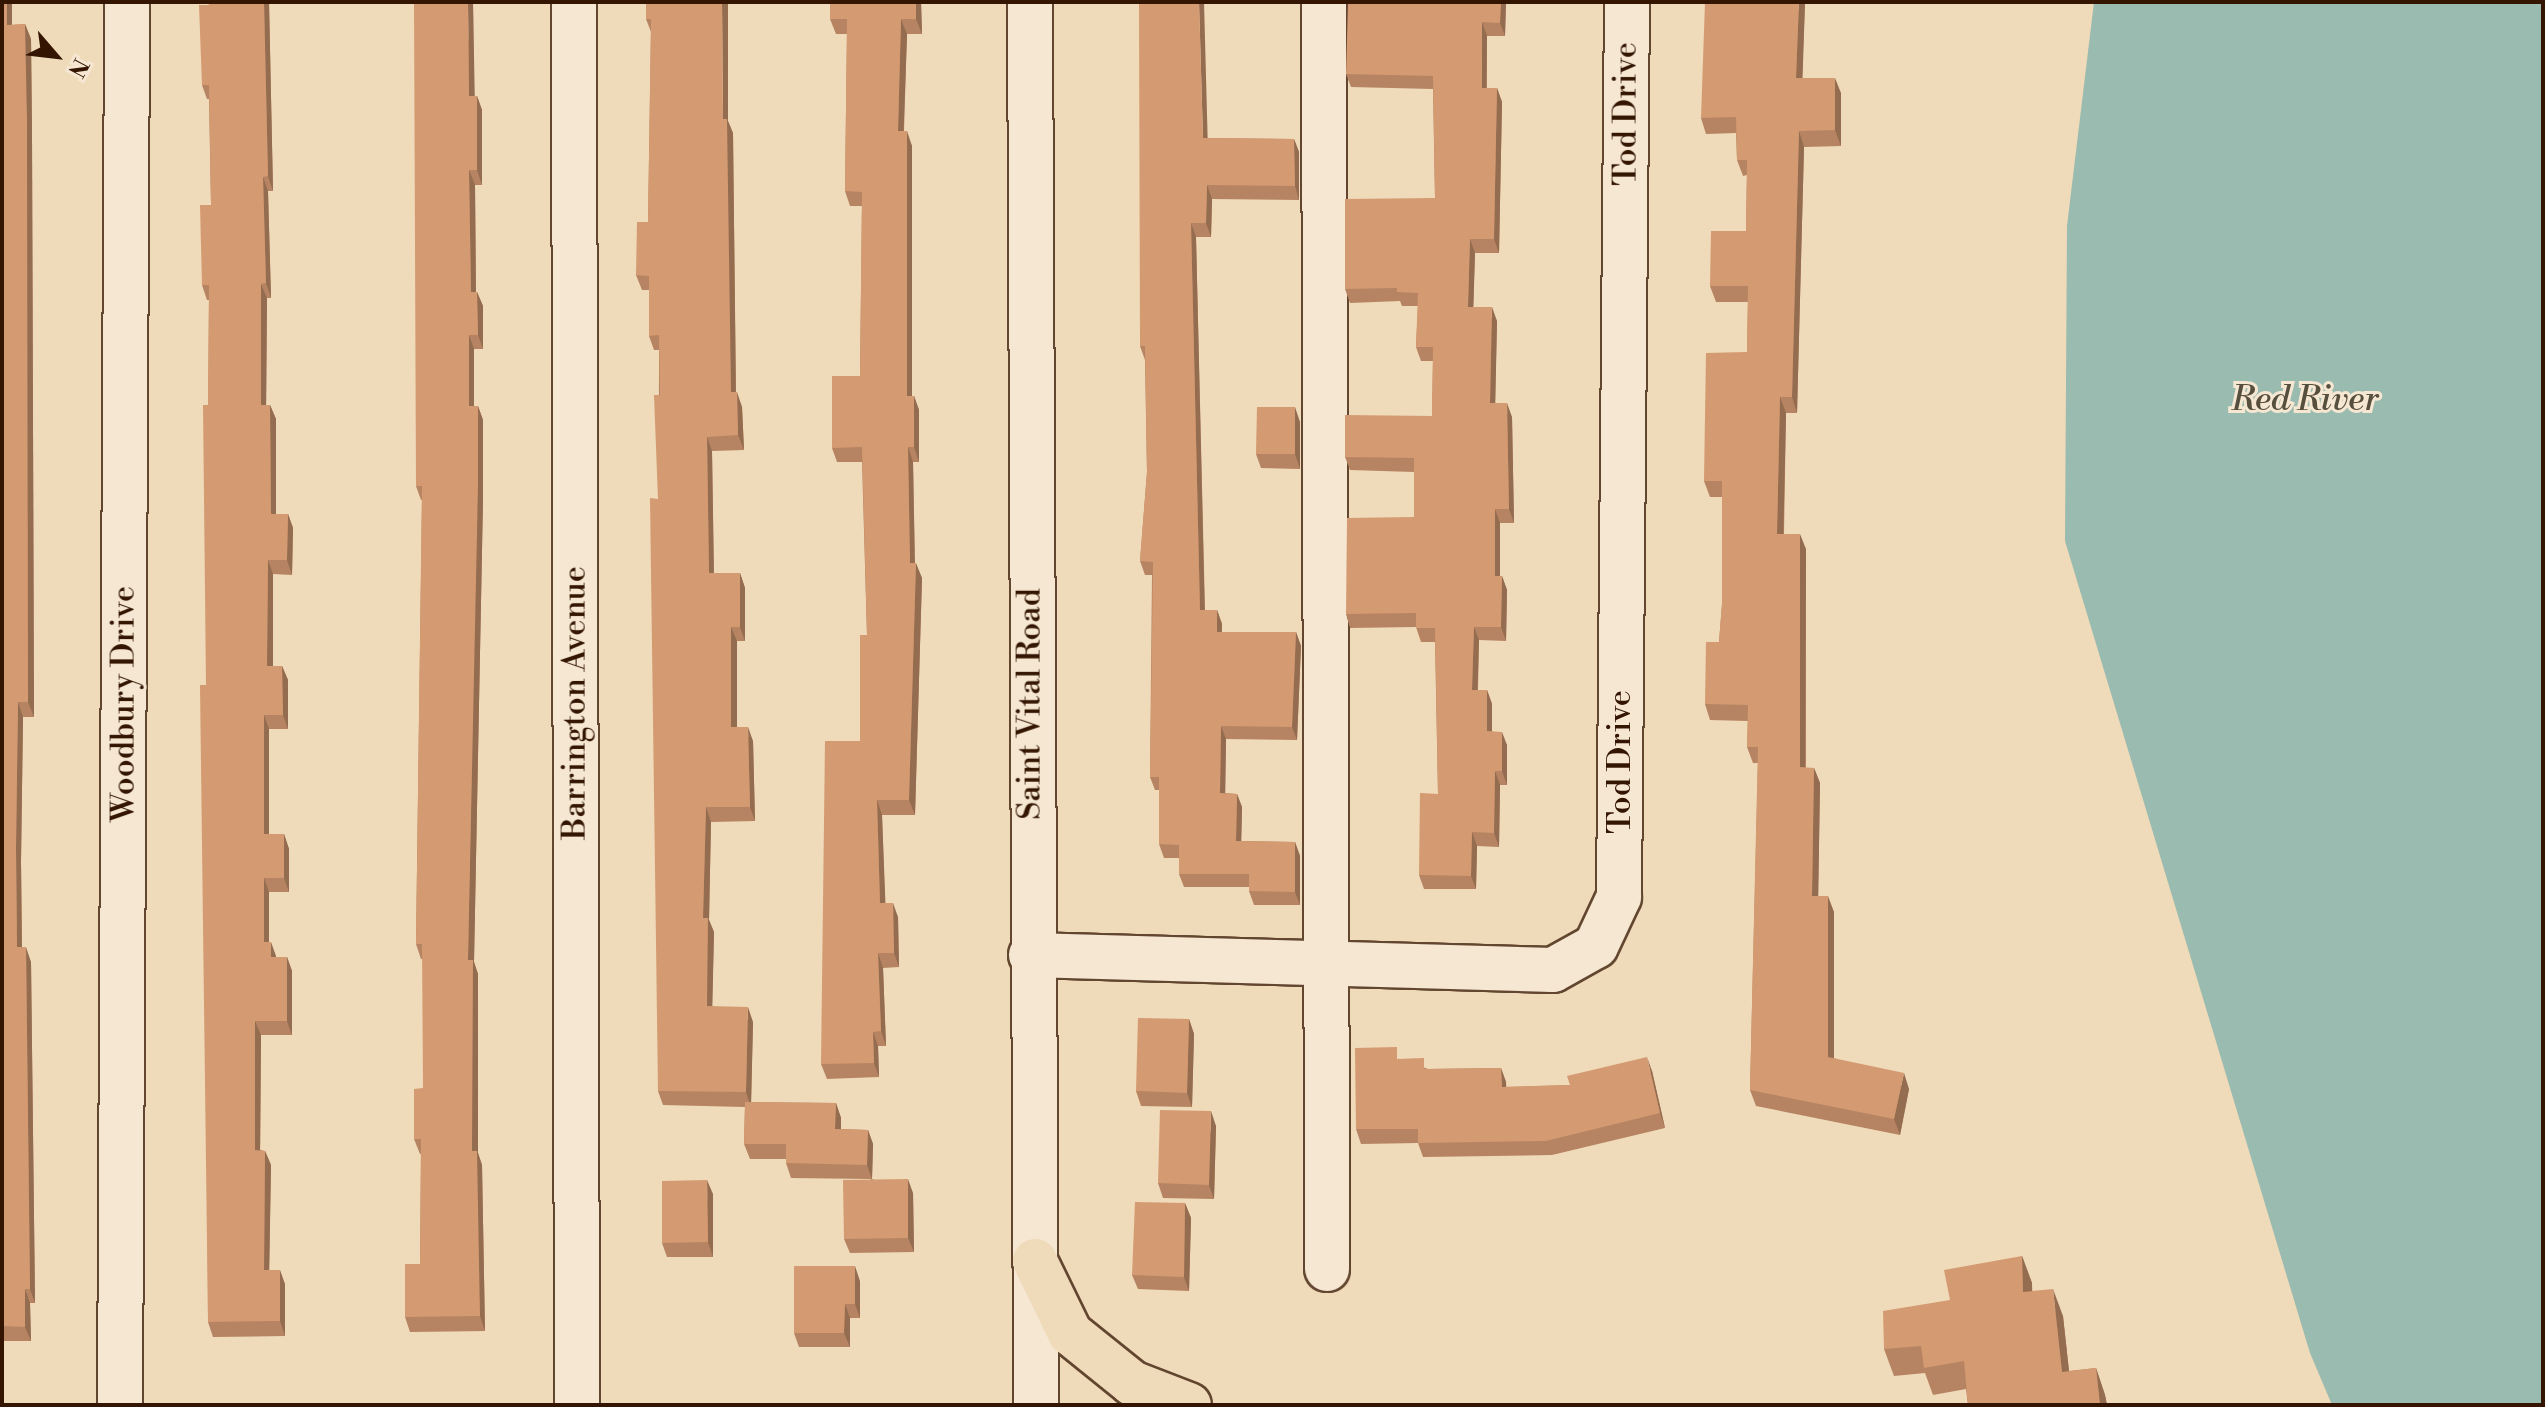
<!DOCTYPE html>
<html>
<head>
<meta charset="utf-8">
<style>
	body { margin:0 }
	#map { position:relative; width:2545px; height:1407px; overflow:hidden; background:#efdab9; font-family:"Libre Bodoni",serif }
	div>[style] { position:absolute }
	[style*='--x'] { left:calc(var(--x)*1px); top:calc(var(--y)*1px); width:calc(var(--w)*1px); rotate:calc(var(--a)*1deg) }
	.water>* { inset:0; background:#9abbaf }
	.roads { filter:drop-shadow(2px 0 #62462f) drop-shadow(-2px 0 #62462f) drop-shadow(0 2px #62462f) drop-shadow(0 -2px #62462f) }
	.minor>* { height:44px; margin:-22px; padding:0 22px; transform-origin:22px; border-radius:22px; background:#f5e7d2 }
	.major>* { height:44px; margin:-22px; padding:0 22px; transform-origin:22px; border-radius:22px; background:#efdab9 }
	.wall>* { inset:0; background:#b68462 }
	.shaded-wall>* { inset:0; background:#946c50 }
	.building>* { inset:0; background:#d49a72 }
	span { translate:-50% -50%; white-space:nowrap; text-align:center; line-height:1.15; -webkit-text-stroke:6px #f5e7d2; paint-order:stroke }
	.street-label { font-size:32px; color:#331501 }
	.water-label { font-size:34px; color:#574f3e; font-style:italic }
	.frame { position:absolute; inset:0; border:4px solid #331501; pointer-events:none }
	.north { position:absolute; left:16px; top:16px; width:80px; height:80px; -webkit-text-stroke:6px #f5e7d2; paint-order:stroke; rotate:118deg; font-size:22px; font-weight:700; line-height:32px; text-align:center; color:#331501 }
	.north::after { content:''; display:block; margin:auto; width:28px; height:36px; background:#331501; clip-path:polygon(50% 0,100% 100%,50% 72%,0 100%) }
</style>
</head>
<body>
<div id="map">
	<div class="water">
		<i style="clip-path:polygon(2094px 2px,2543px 2px,2543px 1405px,2332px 1405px,2310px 1353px,2065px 541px,2067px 226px)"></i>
	</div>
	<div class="roads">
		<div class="minor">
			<i style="--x:574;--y:2;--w:1403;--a:89.88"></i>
			<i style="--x:1030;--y:2;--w:1403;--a:89.75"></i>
			<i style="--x:1324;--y:2;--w:1267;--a:89.86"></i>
			<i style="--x:1031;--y:955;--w:522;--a:1.65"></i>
			<i style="--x:1553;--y:970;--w:49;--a:-29.2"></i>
			<i style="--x:1596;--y:946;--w:54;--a:-64.9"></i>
			<i style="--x:1619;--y:897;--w:895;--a:-89.49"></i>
			<i style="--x:120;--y:1405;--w:1403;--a:-89.71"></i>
		</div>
		<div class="major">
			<i style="--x:1035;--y:1261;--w:80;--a:64.1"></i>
			<i style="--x:1070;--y:1333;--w:80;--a:38.9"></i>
			<i style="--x:1132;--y:1383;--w:61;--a:21.1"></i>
		</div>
	</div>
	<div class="wall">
		<i style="clip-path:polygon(2px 2px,12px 25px,25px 24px,31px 39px,32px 134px,34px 717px,23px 717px,21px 861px,22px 947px,31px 962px,35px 1303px,30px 1303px,31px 1341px,2px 1341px)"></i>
		<i style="clip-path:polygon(209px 2px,269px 2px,273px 191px,268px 191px,271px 298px,267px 298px,266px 405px,270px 405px,276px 419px,276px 514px,288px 514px,293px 528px,292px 575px,273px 574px,273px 666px,282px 666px,288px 680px,288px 729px,269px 729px,269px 834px,284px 834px,289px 849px,289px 892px,269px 892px,269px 942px,276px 957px,287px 957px,292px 971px,292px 1035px,261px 1035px,260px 1150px,265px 1151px,271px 1165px,269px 1270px,285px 1284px,285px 1336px,213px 1337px,208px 1322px,206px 685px,209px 300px,207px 300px,202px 285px,211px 205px,209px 99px,207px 99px,202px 85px)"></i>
		<i style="clip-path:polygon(473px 2px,474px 96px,477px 96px,482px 110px,482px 185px,475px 185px,476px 292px,477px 292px,483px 306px,483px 349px,474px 349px,474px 406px,478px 406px,483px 420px,483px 499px,474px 962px,478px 974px,478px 1153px,482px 1165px,485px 1331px,410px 1332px,405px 1317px,420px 1264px,421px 1154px,420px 1154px,414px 1139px,423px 1088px,423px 959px,421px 959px,416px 944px,422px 500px,421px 500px,416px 486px)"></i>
		<i style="clip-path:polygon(646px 2px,728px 121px,733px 133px,736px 392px,742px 407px,744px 450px,712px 451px,714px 573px,740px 573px,745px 588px,745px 641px,737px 641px,737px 727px,753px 741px,755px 821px,711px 822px,709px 920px,714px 932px,712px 1006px,753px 1022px,751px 1102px,836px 1103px,841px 1118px,841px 1129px,868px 1130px,873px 1144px,872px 1179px,913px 1193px,914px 1252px,850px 1253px,844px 1239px,871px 1179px,791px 1178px,786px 1163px,786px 1159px,750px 1159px,744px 1144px,745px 1107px,663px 1105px,658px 1091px,659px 350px,654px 350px,649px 336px,649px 290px,642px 290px,636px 275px,648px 222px,651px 32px,646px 19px)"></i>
		<i style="clip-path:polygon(921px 2px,922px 34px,907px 34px,904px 131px,912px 146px,912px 396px,914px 396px,919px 410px,919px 462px,913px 462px,915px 563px,922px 578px,915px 815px,882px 815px,885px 903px,898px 917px,899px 967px,883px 968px,886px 1046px,878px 1046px,879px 1077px,827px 1079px,821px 1064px,860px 741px,867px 635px,862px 462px,837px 462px,832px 448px,860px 376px,862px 206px,850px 206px,845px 191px,847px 34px,836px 34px,830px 19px)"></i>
		<i style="clip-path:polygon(1506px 2px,1505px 36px,1487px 36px,1487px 88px,1497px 88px,1502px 102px,1499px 253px,1475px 253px,1473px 307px,1497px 321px,1495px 403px,1512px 417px,1514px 523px,1500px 523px,1500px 576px,1502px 576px,1507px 590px,1506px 641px,1479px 640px,1478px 690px,1487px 690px,1492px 704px,1492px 731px,1507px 745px,1507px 785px,1500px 785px,1499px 847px,1477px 846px,1476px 889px,1424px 889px,1419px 875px,1438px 794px,1435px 642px,1421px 642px,1416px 627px,1350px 628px,1346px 614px,1414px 517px,1414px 472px,1350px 470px,1345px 457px,1432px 416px,1433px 361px,1421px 361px,1416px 347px,1418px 306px,1402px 306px,1400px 301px,1350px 303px,1345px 289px,1435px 198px,1433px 89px,1351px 87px,1346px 74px)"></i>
		<i style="clip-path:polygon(1805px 2px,1802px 78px,1841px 93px,1841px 146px,1804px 147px,1797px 413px,1786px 413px,1784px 534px,1806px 549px,1806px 768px,1814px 768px,1820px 783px,1818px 896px,1834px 912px,1834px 1058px,1909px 1089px,1900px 1135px,1756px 1106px,1750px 1090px,1758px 763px,1753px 763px,1747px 747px,1748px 721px,1710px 720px,1705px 704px,1719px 642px,1722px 604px,1722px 497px,1710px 497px,1704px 481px,1747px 352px,1748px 302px,1716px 302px,1710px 286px,1746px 231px,1747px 175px,1743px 176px,1737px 160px,1736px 133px,1706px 134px,1701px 118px)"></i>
		<i style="clip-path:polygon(1207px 138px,1294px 139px,1299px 152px,1299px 200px,1212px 199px,1211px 237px,1196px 237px,1205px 610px,1217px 610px,1222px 624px,1222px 632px,1296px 632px,1301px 646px,1297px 740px,1226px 739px,1225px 793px,1237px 794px,1242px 807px,1241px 841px,1295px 842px,1300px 856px,1300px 905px,1254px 905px,1249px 891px,1249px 887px,1184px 887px,1179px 874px,1179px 858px,1164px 858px,1159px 844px,1159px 790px,1155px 790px,1150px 777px,1152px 575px,1145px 575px,1140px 561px,1147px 472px,1145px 360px,1140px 346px)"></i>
		<i style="clip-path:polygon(1300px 422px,1300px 469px,1261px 468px,1256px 454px)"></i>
		<i style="clip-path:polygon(1189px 1019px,1194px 1034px,1192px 1107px,1141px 1106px,1136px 1091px)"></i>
		<i style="clip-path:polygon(1401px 1059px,1428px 1069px,1501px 1068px,1506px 1082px,1506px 1087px,1570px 1085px,1652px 1071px,1665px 1128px,1552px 1155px,1423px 1157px,1418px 1143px,1361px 1144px,1356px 1129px)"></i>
		<i style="clip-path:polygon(1216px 1126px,1214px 1199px,1163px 1198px,1158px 1183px)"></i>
		<i style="clip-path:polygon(713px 1194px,713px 1257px,667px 1257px,662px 1243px)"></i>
		<i style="clip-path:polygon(1185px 1203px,1191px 1218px,1189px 1291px,1138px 1289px,1132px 1275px)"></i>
		<i style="clip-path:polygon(2022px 1256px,2032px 1283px,2032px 1291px,2063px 1316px,2069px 1371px,2096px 1368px,2105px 1395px,2107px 1405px,1968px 1405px,1966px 1389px,1933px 1395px,1925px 1373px,1894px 1376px,1884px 1349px,1950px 1300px)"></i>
		<i style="clip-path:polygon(860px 1281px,860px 1318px,850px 1318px,850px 1347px,799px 1347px,794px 1333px)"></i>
	</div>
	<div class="shaded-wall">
		<i style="clip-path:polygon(7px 2px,12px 2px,12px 39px,7px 25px)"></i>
		<i style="clip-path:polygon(264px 2px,269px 2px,273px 191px,268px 176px)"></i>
		<i style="clip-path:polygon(468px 2px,473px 2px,475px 110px,469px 96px)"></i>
		<i style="clip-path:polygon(722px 2px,728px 2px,728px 121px,733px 133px,736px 407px,731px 392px,723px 119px)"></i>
		<i style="clip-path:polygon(916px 2px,921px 2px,922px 34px,916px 19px)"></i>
		<i style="clip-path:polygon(1199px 2px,1204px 2px,1208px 152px,1203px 138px)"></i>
		<i style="clip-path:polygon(1501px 2px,1506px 2px,1505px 36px,1500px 23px)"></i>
		<i style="clip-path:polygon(1799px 2px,1805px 2px,1802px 94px,1796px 78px)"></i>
		<i style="clip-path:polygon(901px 19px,907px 34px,903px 146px,898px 131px)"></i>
		<i style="clip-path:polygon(1482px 22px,1487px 36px,1486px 102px,1482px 88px)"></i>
		<i style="clip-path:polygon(25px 24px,31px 39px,32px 134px,34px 717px,28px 702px)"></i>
		<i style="clip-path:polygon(1835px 78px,1841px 93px,1841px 146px,1835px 130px)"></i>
		<i style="clip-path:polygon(1497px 88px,1502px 102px,1499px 253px,1494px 239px)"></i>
		<i style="clip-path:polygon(477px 96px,482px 110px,482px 185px,477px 170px)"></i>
		<i style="clip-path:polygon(907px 131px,912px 146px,912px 410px,907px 396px)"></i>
		<i style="clip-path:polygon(1799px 131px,1804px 147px,1797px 413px,1792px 397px)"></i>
		<i style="clip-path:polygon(1294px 139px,1299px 152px,1299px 200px,1295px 186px)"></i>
		<i style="clip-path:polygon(469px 170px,475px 185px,476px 306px,471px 292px)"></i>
		<i style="clip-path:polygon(263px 177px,268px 191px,271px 298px,266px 283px)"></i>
		<i style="clip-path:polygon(1207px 185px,1212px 199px,1211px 237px,1206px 223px)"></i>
		<i style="clip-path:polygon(1191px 223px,1196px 237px,1205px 624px,1200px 610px)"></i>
		<i style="clip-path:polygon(1470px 239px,1475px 253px,1473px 320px,1468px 307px)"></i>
		<i style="clip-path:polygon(261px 284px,267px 298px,266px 419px,261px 405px)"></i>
		<i style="clip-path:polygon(477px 292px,483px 306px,483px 349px,478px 335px)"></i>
		<i style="clip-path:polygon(1492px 307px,1497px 321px,1495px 416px,1490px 403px)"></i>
		<i style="clip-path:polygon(469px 335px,474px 349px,474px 420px,469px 406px)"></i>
		<i style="clip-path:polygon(737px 392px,742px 407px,744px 450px,738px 435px)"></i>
		<i style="clip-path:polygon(914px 396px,919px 410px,919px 462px,914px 447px)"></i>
		<i style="clip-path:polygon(1780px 397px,1786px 413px,1783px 549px,1777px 534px)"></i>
		<i style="clip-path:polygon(1507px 403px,1512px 417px,1514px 523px,1509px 509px)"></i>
		<i style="clip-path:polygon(270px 405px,276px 419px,276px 528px,271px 514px)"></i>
		<i style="clip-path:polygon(478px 406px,483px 420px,483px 499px,474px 962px,478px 974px,478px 1153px,482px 1165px,485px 1331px,480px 1316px,472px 1151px,468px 960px)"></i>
		<i style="clip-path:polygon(1295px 407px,1300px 422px,1300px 469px,1295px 454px)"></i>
		<i style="clip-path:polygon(707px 437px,712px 451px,714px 588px,709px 573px)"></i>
		<i style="clip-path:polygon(908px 447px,913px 462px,915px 578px,910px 563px)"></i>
		<i style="clip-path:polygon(1495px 509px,1500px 523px,1500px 590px,1495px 576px)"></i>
		<i style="clip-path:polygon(288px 514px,293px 528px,292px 575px,287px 560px)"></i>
		<i style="clip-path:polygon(1800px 534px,1806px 549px,1805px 783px,1800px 767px)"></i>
		<i style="clip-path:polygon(268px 560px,273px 574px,273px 681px,267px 666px)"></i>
		<i style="clip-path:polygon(916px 563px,922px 578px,915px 815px,909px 800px)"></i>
		<i style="clip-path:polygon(740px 573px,745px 588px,745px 641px,740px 627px)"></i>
		<i style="clip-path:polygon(1502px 576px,1507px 590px,1506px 641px,1501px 627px)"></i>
		<i style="clip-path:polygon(1217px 610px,1222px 624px,1221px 646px,1217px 632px)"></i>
		<i style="clip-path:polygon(731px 627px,737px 641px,737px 742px,731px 727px)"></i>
		<i style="clip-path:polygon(1474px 627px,1479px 640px,1477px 704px,1472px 690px)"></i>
		<i style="clip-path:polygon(1296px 632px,1301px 646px,1297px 740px,1292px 727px)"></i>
		<i style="clip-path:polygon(282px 666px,288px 680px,288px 729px,283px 715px)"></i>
		<i style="clip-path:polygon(1487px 690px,1492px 704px,1492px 745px,1487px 731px)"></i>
		<i style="clip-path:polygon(18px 702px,23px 717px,21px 861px,22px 962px,17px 947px,16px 847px)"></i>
		<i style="clip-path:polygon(264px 715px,269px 729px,269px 849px,264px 834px)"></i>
		<i style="clip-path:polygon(1221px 726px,1226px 739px,1225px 807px,1220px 793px)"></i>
		<i style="clip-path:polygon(748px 727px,753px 741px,755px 821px,750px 807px)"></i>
		<i style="clip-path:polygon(1502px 732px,1507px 745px,1507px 785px,1502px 771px)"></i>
		<i style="clip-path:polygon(1814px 768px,1820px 783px,1818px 912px,1812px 896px)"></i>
		<i style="clip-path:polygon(1495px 771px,1500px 785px,1499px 847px,1494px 833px)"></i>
		<i style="clip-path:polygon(1237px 794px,1242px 807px,1241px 855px,1236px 841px)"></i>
		<i style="clip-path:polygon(877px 800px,882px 815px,886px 918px,880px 903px)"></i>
		<i style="clip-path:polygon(706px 807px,711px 822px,709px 920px,714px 932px,712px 1021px,707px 1006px,703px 918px)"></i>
		<i style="clip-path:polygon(1472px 832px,1477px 846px,1476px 889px,1471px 876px)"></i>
		<i style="clip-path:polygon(284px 834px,289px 849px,289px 892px,284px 878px)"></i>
		<i style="clip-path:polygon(1295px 842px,1300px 856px,1300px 905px,1295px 892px)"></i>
		<i style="clip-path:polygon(264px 878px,269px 892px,269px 956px,264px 942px)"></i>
		<i style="clip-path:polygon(1828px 896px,1834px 912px,1834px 1073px,1828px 1057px)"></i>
		<i style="clip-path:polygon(893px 903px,898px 917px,899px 967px,894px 953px)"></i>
		<i style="clip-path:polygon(271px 942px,276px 956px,276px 971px,271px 957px)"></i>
		<i style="clip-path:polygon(26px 947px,31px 962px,35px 1303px,30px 1289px)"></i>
		<i style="clip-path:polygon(878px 953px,883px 968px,886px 1046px,881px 1031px)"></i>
		<i style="clip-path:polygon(287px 957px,292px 971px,292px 1035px,287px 1021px)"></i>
		<i style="clip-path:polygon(748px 1007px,753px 1022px,751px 1107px,746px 1092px)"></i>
		<i style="clip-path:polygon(1189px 1019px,1194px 1034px,1192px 1107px,1187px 1093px)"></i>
		<i style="clip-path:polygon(255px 1021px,261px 1035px,260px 1165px,255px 1150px)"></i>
		<i style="clip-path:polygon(873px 1032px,878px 1046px,879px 1077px,874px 1063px)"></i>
		<i style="clip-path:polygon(1647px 1057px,1652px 1071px,1665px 1128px,1660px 1113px)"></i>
		<i style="clip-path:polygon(1501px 1068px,1506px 1082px,1507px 1101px,1502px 1087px)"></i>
		<i style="clip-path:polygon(1904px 1073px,1909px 1089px,1900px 1135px,1894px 1119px)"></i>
		<i style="clip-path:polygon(836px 1103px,841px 1118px,841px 1144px,835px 1129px)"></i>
		<i style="clip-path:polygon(1211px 1111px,1216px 1126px,1214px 1199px,1209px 1185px)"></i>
		<i style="clip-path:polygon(868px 1130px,873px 1144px,872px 1179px,867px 1165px)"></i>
		<i style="clip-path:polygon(265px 1151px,271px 1165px,269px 1285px,264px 1270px)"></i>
		<i style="clip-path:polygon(908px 1179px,913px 1193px,914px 1252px,908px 1238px)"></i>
		<i style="clip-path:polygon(707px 1180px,713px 1194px,713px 1257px,708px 1242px)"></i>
		<i style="clip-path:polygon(1185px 1203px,1191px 1218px,1189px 1291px,1184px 1277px)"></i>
		<i style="clip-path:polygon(2022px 1256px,2032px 1283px,2033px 1319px,2023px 1292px)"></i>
		<i style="clip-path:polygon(855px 1266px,860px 1281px,860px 1318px,855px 1304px)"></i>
		<i style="clip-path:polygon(280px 1270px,285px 1284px,285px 1336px,280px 1321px)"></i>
		<i style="clip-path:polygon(25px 1289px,30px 1303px,31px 1341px,25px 1327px)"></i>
		<i style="clip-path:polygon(2053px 1289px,2063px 1316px,2072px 1399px,2062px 1372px)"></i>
		<i style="clip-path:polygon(845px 1304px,850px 1318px,850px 1347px,844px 1333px)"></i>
		<i style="clip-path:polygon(2096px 1368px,2105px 1395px,2107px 1405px,2100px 1405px)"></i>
	</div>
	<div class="building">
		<i style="clip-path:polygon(2px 2px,7px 2px,7px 25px,25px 24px,27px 120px,28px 702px,18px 702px,16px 847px,17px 947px,26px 947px,30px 1289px,25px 1289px,25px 1327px,2px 1326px)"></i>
		<i style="clip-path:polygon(209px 2px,264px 2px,268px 176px,263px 177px,266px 283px,261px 284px,261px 405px,270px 405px,271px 514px,288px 514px,287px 560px,268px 560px,267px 666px,282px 666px,283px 715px,264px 715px,264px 834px,284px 834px,284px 878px,264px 878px,264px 942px,271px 942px,271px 957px,287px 957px,287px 1021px,255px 1021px,255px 1150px,265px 1151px,264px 1270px,280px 1270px,280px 1321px,208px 1322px,200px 685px,206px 685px,203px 405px,208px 405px,209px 285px,202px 285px,200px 205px,211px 205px,209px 85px,202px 85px,199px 5px,209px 5px)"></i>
		<i style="clip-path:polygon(414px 2px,468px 2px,469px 96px,477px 96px,477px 170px,469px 170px,471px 292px,477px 292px,478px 335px,469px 335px,469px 406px,478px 406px,478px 485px,468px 960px,473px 960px,472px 1151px,477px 1151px,480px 1316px,405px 1317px,405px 1264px,420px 1264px,421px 1139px,414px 1139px,414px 1089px,423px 1088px,422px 944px,416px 944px,422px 486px,416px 486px)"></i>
		<i style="clip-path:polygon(646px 2px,722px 2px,723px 119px,727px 119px,731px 392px,737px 392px,738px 435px,707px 437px,709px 573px,740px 573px,740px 627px,731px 627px,731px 727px,748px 727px,750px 807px,706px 807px,703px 918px,708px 918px,707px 1006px,748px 1007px,746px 1092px,658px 1091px,650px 498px,658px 499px,654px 395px,660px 395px,659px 335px,649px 336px,649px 276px,636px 275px,637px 222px,648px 222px,651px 19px,646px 19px)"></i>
		<i style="clip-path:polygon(830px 2px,916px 2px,916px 19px,901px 19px,898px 131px,907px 131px,907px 396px,914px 396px,914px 447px,908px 447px,910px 563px,916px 563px,909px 800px,877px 800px,880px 903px,893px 903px,894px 953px,878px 953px,881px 1031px,873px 1032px,874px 1063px,821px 1064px,825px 741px,860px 741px,860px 635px,867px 635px,862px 447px,832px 448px,832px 376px,860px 376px,862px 192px,845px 191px,847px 19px,830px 19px)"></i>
		<i style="clip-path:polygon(1139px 2px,1199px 2px,1203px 138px,1294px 139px,1295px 186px,1207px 185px,1206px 223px,1191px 223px,1200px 610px,1217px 610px,1217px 632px,1296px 632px,1292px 727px,1221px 726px,1220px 793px,1237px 794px,1236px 841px,1295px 842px,1295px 892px,1249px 891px,1249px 874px,1179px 874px,1179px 845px,1159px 844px,1159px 777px,1150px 777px,1153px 562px,1140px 561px,1147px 472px,1145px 346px,1140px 346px)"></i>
		<i style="clip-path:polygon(1348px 2px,1501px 2px,1500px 23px,1482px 22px,1482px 88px,1497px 88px,1494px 239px,1470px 239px,1468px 307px,1492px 307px,1490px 403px,1507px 403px,1509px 509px,1495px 509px,1495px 576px,1502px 576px,1501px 627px,1474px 627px,1472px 690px,1487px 690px,1487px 731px,1502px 732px,1502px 771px,1495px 771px,1494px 833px,1472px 832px,1471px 876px,1419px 875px,1420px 793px,1438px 794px,1435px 628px,1416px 628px,1416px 613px,1346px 614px,1347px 518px,1414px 517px,1414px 458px,1345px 457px,1345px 415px,1432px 416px,1433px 347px,1416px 347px,1418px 293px,1397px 292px,1397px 288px,1345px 289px,1345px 199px,1435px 198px,1433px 76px,1346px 74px)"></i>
		<i style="clip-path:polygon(1705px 2px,1799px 2px,1796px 78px,1835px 78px,1835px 130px,1799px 131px,1792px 397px,1780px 397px,1777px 534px,1800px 534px,1800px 767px,1814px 768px,1812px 896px,1828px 896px,1828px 1057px,1904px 1073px,1894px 1119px,1750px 1090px,1758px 747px,1747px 747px,1748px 705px,1705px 704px,1706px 642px,1719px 642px,1722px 604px,1722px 481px,1704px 481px,1706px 353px,1747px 352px,1748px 286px,1710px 286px,1711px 231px,1746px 231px,1747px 160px,1737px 160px,1736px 117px,1701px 118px)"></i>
		<i style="clip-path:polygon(1257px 407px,1295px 407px,1295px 454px,1256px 454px)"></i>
		<i style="clip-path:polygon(1138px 1018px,1189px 1019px,1187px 1093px,1136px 1091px)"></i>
		<i style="clip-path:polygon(1397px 1047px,1397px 1059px,1424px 1058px,1424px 1069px,1501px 1068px,1502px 1087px,1570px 1085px,1567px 1076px,1647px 1057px,1660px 1113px,1546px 1141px,1418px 1143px,1418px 1129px,1356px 1129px,1355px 1048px)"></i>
		<i style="clip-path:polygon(745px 1102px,836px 1103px,835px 1129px,868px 1130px,867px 1165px,786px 1163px,786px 1144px,744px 1144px)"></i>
		<i style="clip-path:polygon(1160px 1110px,1211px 1111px,1209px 1185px,1158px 1183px)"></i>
		<i style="clip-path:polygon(908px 1179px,908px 1238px,844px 1239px,843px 1180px)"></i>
		<i style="clip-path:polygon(707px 1180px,708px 1242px,662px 1243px,662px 1181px)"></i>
		<i style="clip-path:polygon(1135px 1202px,1185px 1203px,1184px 1277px,1132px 1275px)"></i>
		<i style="clip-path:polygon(2022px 1256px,2023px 1292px,2053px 1289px,2062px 1372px,2096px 1368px,2100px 1405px,1968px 1405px,1964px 1361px,1924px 1368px,1921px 1346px,1884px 1349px,1883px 1311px,1950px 1300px,1944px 1270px)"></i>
		<i style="clip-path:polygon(794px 1266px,855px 1266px,855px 1304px,845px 1304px,844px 1333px,794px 1333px)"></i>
	</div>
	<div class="street-label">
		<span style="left:1626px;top:114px;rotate:-90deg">Tod Drive</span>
		<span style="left:575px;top:703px;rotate:-90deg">Barrington Avenue</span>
		<span style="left:124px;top:704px;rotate:-90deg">Woodbury Drive</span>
		<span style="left:1030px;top:704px;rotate:-90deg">Saint Vital Road</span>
		<span style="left:1620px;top:762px;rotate:-90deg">Tod Drive</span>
	</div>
	<div class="water-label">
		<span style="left:2305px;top:401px">Red River</span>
	</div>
	<div class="frame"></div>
	<div class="north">N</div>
</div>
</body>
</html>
